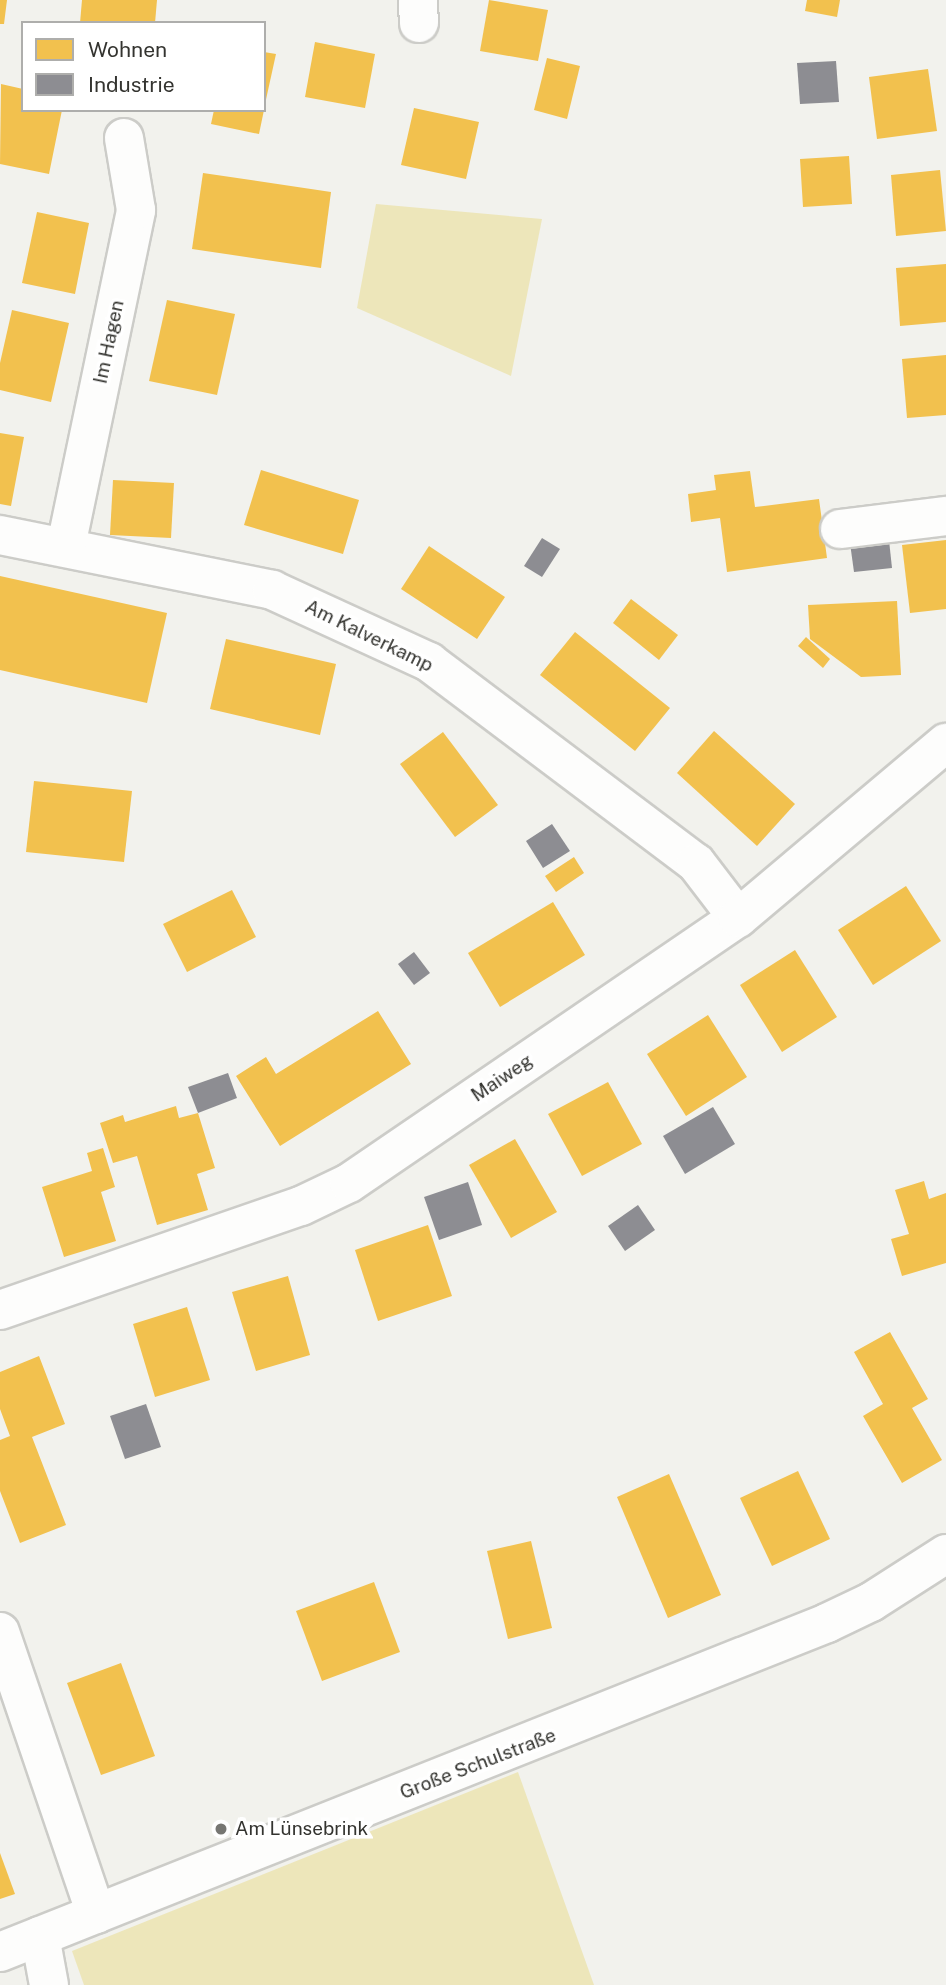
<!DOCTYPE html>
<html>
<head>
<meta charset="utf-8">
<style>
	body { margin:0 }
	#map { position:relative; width:946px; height:1985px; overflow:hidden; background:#f2f2ed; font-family:"Public Sans",sans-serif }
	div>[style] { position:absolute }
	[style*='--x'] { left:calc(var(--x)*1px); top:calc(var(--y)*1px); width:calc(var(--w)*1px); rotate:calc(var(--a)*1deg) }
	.green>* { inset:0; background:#ede6ba }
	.homes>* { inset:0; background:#f2c14e }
	.industry>* { inset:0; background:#8d8d92 }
	.roads { filter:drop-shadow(2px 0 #ccccc8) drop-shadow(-2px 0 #ccccc8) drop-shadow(0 2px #ccccc8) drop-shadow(0 -2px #ccccc8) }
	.minor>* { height:38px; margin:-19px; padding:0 19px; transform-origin:19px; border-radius:19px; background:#fdfdfc }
	.dots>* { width:19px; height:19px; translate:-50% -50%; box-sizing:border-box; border:4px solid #fff; border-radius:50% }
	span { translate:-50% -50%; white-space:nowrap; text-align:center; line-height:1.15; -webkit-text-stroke:7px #fff; paint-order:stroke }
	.street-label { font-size:19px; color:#343430 }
	.poi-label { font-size:19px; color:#343430 }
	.left { translate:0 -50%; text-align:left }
	.legend { position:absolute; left:21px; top:21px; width:245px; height:91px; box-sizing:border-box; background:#fff; border:2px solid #aeaeac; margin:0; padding:9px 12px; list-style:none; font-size:21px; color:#343430 }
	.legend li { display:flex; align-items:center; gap:14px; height:35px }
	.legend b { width:35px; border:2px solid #aeaeac }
</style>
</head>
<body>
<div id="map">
	<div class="green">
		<i style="clip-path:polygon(376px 204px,542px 219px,511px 376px,357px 308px)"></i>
		<i style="clip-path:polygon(518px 1772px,594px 1985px,84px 1985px,72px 1951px)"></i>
	</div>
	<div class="homes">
		<i style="clip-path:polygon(0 0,7px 0,4px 24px,0 24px)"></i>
		<i style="clip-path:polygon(82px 0,157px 0,155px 23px,80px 23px)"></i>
		<i style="clip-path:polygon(489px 0,548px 10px,538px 61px,480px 51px)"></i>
		<i style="clip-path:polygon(807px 0,840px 0,837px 17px,805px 11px)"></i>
		<i style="clip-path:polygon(315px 42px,375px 54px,365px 108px,305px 97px)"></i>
		<i style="clip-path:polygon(264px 52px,276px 54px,265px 104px,264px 104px)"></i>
		<i style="clip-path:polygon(547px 58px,580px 66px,567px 119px,534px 110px)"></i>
		<i style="clip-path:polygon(928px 69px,937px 131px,877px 139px,869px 77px)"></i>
		<i style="clip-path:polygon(1px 84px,23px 89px,23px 110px,62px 110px,49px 174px,0 164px)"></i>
		<i style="clip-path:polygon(414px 108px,479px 122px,466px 179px,401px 165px)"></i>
		<i style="clip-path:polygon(214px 110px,264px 110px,259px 134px,211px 124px)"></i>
		<i style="clip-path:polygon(849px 156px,852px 204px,803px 207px,800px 159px)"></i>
		<i style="clip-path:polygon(940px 170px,946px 231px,896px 236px,891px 175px)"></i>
		<i style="clip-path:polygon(203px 173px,331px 192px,321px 268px,192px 249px)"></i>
		<i style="clip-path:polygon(37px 212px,89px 223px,75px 294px,22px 283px)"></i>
		<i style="clip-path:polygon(946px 264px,946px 322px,900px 326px,896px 268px)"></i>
		<i style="clip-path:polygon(167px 300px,235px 314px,217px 395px,149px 381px)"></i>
		<i style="clip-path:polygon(12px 310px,69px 323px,51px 402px,0 390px,0 363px)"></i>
		<i style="clip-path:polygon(946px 355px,946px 415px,907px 418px,902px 359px)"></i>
		<i style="clip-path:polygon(0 433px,24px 437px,11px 506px,0 504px)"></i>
		<i style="clip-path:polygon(261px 470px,359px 500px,343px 554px,244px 525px)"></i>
		<i style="clip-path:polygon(750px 471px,755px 507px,819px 499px,827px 558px,727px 572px,720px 518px,691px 522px,688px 494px,716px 490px,714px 475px)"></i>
		<i style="clip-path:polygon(113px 480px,174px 483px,171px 538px,110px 535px)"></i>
		<i style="clip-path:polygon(946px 540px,946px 609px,910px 613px,902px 545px)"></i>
		<i style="clip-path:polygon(429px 546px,505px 597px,477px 639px,401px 589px)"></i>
		<i style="clip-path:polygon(0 576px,167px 613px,147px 703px,0 670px)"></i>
		<i style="clip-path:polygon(631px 599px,678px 635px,659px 660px,613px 623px)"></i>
		<i style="clip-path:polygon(897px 601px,901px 675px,861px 677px,810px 639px,808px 605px)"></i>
		<i style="clip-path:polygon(575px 632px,670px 708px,635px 751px,540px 675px)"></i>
		<i style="clip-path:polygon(806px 637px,830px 659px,823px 668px,798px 646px)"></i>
		<i style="clip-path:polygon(226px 639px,336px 664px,320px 735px,210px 709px)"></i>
		<i style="clip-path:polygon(714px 731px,795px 804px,757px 846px,677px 773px)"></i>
		<i style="clip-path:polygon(443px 732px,498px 805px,455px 837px,400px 764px)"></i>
		<i style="clip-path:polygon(34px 781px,132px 791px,124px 862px,26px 852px)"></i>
		<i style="clip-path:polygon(574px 857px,584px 873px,556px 892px,545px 876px)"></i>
		<i style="clip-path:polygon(906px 886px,941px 941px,873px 985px,838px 930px)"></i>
		<i style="clip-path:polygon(232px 890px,256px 937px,187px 972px,163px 924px)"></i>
		<i style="clip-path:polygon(553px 902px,585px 955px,500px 1007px,468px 953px)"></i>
		<i style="clip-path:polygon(795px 950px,837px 1017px,782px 1052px,740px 985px)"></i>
		<i style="clip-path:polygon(378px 1011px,411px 1064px,280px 1146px,236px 1076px,266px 1057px,276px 1074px)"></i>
		<i style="clip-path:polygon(708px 1015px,747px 1077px,686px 1116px,647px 1054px)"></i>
		<i style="clip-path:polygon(608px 1082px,642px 1144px,582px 1176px,548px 1114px)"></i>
		<i style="clip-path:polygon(176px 1106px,179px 1118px,198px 1113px,215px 1168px,197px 1174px,208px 1210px,157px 1225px,137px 1156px,113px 1163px,100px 1123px,123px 1115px,125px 1122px)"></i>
		<i style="clip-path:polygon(515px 1139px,557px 1212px,511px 1238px,469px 1165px)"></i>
		<i style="clip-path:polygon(103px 1148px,115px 1187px,101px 1192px,116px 1241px,64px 1257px,42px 1187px,92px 1171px,87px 1153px)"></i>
		<i style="clip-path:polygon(924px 1181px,929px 1199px,946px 1193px,946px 1263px,902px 1276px,891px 1239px,909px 1234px,895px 1190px)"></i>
		<i style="clip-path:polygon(428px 1225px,452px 1296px,378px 1321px,355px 1250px)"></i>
		<i style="clip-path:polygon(288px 1276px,310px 1355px,256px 1371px,232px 1292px)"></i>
		<i style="clip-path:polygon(187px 1307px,210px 1380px,155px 1397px,133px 1324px)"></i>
		<i style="clip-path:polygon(890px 1332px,928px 1399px,912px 1408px,942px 1460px,902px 1483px,863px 1416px,883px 1404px,854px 1352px)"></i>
		<i style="clip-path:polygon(39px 1356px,65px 1424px,32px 1437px,66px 1525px,20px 1543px,0 1491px,0 1440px,10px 1436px,0 1409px,0 1372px)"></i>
		<i style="clip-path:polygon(798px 1471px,830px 1539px,772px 1566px,740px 1498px)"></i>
		<i style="clip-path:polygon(669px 1474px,721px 1595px,668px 1618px,617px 1497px)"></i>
		<i style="clip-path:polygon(531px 1541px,552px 1628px,508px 1639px,487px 1551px)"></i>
		<i style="clip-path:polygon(374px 1582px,400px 1652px,322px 1681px,296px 1611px)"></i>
		<i style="clip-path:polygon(121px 1663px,155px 1756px,101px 1775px,67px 1683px)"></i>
		<i style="clip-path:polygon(0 1853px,15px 1894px,0 1899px)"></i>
	</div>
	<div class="industry">
		<i style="clip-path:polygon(836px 61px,839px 102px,800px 104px,797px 63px)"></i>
		<i style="clip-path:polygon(888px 531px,892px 568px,854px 572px,849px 536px)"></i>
		<i style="clip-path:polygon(542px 538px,560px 549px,542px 577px,524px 566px)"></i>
		<i style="clip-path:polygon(552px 824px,570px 851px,543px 868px,526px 841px)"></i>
		<i style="clip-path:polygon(414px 952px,430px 973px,414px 985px,398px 964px)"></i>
		<i style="clip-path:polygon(228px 1073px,237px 1098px,198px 1113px,188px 1087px)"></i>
		<i style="clip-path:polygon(713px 1107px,735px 1144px,685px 1174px,663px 1136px)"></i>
		<i style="clip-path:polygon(468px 1182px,482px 1225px,439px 1240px,424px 1197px)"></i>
		<i style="clip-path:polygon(638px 1205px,655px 1230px,625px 1251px,608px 1226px)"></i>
		<i style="clip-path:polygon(146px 1404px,161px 1447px,125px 1459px,110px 1416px)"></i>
	</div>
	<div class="roads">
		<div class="minor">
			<i style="--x:418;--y:0;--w:23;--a:88"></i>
			<i style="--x:840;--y:529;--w:107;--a:-7"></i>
			<i style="--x:0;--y:535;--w:278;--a:11.4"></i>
			<i style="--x:272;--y:590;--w:173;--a:24.6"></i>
			<i style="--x:429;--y:662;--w:334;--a:37"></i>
			<i style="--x:696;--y:863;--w:69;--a:52.6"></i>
			<i style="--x:66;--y:546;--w:343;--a:-78.2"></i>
			<i style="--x:136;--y:210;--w:73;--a:-99.5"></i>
			<i style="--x:0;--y:1310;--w:318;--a:-19.1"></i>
			<i style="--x:301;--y:1206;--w:53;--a:-25.6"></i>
			<i style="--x:349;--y:1183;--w:471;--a:-34.3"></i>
			<i style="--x:738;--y:918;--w:272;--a:-40.1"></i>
			<i style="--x:0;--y:1632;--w:298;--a:71.2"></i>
			<i style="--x:40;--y:1936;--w:50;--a:79.6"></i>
			<i style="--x:0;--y:1952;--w:890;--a:-21.69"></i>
			<i style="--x:827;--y:1623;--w:49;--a:-25.5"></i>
			<i style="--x:871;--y:1602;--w:89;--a:-32.6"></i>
		</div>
	</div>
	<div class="dots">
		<i style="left:221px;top:1829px;background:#767672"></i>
	</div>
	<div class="street-label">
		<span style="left:109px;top:342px;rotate:-78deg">Im Hagen</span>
		<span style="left:369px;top:636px;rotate:26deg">Am Kalverkamp</span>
		<span style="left:502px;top:1078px;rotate:-34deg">Maiweg</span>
		<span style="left:478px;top:1764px;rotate:-21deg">Große Schulstraße</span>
	</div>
	<div class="poi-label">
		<span class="left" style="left:235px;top:1829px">Am Lünsebrink</span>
	</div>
	<ul class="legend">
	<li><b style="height:19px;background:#f2c14e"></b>Wohnen</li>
	<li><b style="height:19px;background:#8d8d92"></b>Industrie</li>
	</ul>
</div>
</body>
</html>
